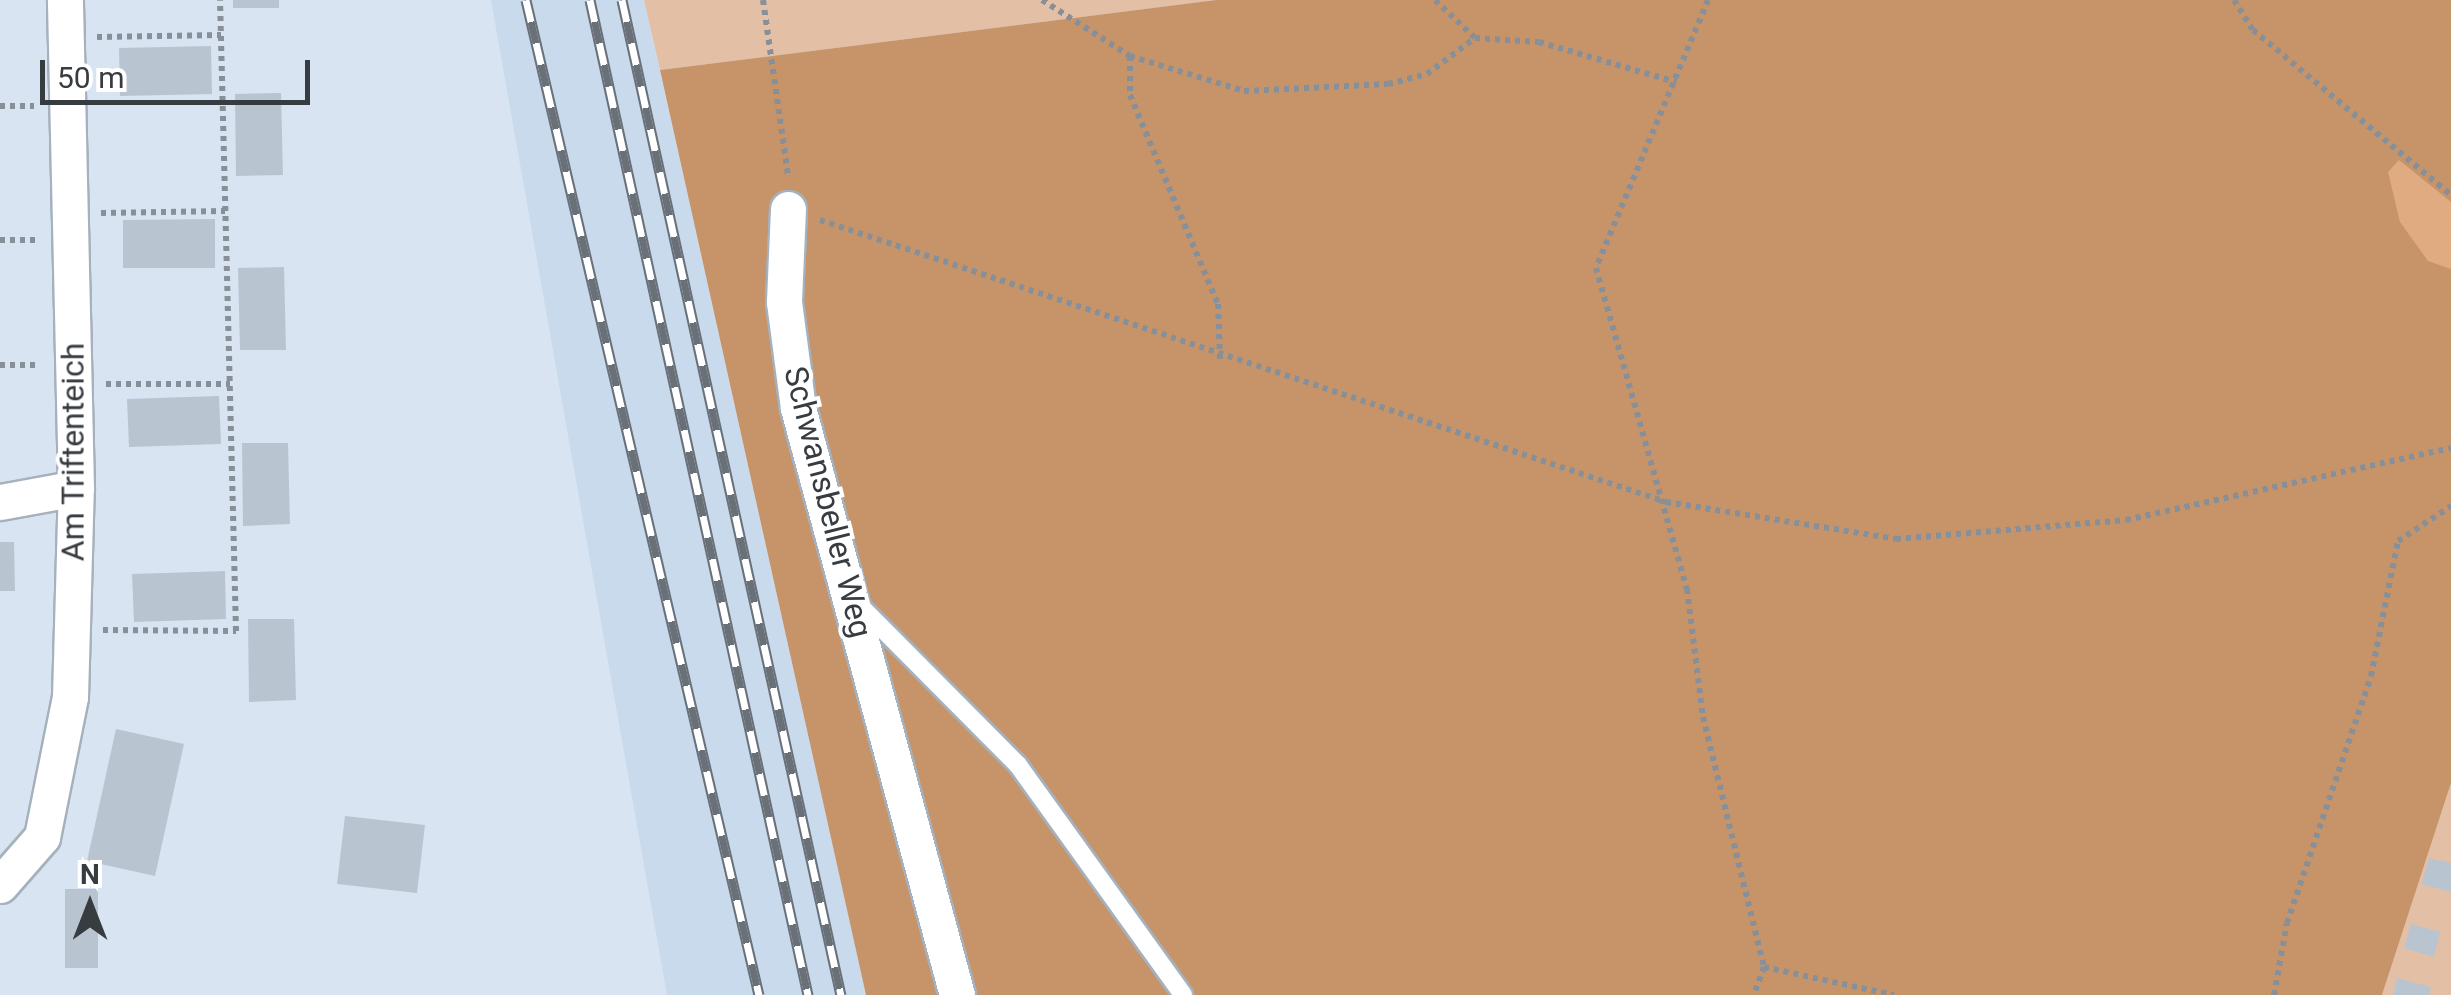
<!DOCTYPE html>
<html>
<head>
<meta charset="utf-8">
<style>
	body { margin:0 }
	#map { position:relative; width:2451px; height:995px; overflow:hidden; background:#d8e4f1; font-family:Roboto,sans-serif }
	div>[style] { position:absolute }
	[style*='--x'] { left:calc(var(--x)*1px); top:calc(var(--y)*1px); width:calc(var(--w)*1px); rotate:calc(var(--a)*1deg) }
	.built>* { inset:0; background:#c8daec }
	.green>* { inset:0; background:#e2bfa5 }
	.forest>* { inset:0; background:#c79369 }
	.water>* { inset:0; background:#e1ab81 }
	.building>* { inset:0; background:#b9c4d1 }
	.path>* { height:6px; margin-top:-3px; transform-origin:0; background:repeating-linear-gradient(90deg,#879099 0 5px,transparent 0 10px) }
	.roads { filter:drop-shadow(2px 0 #a5b1bd) drop-shadow(-2px 0 #a5b1bd) drop-shadow(0 2px #a5b1bd) drop-shadow(0 -2px #a5b1bd) }
	.lane>* { height:18px; margin:-9px; padding:0 9px; transform-origin:9px; border-radius:9px; background:#fff }
	.street>* { height:35px; margin:-17.5px; padding:0 17.5px; transform-origin:17.5px; border-radius:17.5px; background:#fff }
	.rail>* { height:11px; margin-top:-5.5px; transform-origin:0; background:repeating-linear-gradient(90deg,#fff 0 22px,#697078 0 44px); box-sizing:border-box; border-block:2px solid #697078 }
	span { translate:-50% -50%; white-space:nowrap; text-align:center; line-height:1.15; -webkit-text-stroke:8px #fff; paint-order:stroke }
	.street-label { font-size:32px; color:#373c41 }
	.north { position:absolute; left:40px; top:855px; width:100px; height:100px; -webkit-text-stroke:8px #fff; paint-order:stroke; rotate:0deg; font-size:28px; font-weight:700; line-height:40px; text-align:center; color:#373c41 }
	.north::after { content:''; display:block; margin:auto; width:35px; height:45px; background:#373c41; clip-path:polygon(50% 0,100% 100%,50% 72%,0 100%) }
	.scale { position:absolute; left:40px; top:60px; width:270px; height:45px; box-sizing:border-box; border:5px solid #373c41; border-top:0; padding-left:12px; font-size:30px; line-height:35px; white-space:nowrap; color:#373c41; -webkit-text-stroke:8px #fff; paint-order:stroke }
</style>
</head>
<body>
<div id="map">
	<div class="built">
		<i style="clip-path:polygon(491px 0,644px 0,866px 995px,667px 995px)"></i>
	</div>
	<div class="green">
		<i style="clip-path:polygon(644px 0,1216px 0,660px 70px)"></i>
		<i style="clip-path:polygon(2451px 783px,2451px 995px,2382px 995px)"></i>
	</div>
	<div class="forest">
		<i style="clip-path:polygon(1216px 0,2451px 0,2451px 783px,2382px 995px,866px 995px,660px 70px)"></i>
	</div>
	<div class="water">
		<i style="clip-path:polygon(2399px 160px,2451px 202px,2451px 269px,2428px 261px,2400px 222px,2388px 172px)"></i>
	</div>
	<div class="building">
		<i style="clip-path:polygon(233px 0,279px 0,279px 8px,233px 8px)"></i>
		<i style="clip-path:polygon(211px 46px,212px 94px,120px 96px,119px 48px)"></i>
		<i style="clip-path:polygon(281px 93px,283px 175px,236px 176px,235px 94px)"></i>
		<i style="clip-path:polygon(215px 219px,215px 268px,123px 268px,123px 220px)"></i>
		<i style="clip-path:polygon(284px 267px,286px 350px,240px 350px,238px 268px)"></i>
		<i style="clip-path:polygon(219px 396px,221px 444px,129px 447px,127px 399px)"></i>
		<i style="clip-path:polygon(242px 443px,288px 443px,290px 524px,243px 526px)"></i>
		<i style="clip-path:polygon(0 542px,14px 542px,15px 591px,0 591px)"></i>
		<i style="clip-path:polygon(225px 571px,226px 619px,134px 622px,132px 574px)"></i>
		<i style="clip-path:polygon(248px 619px,294px 619px,296px 700px,249px 702px)"></i>
		<i style="clip-path:polygon(116px 729px,184px 744px,155px 876px,87px 861px)"></i>
		<i style="clip-path:polygon(345px 816px,425px 825px,417px 893px,337px 884px)"></i>
		<i style="clip-path:polygon(2429px 858px,2451px 863px,2451px 892px,2422px 884px)"></i>
		<i style="clip-path:polygon(65px 889px,98px 889px,98px 968px,65px 968px)"></i>
		<i style="clip-path:polygon(2411px 924px,2440px 932px,2434px 957px,2404px 948px)"></i>
		<i style="clip-path:polygon(2397px 978px,2431px 987px,2429px 995px,2393px 995px)"></i>
	</div>
	<div class="path">
		<i style="--x:763;--y:0;--w:177;--a:81.9"></i>
		<i style="--x:1042;--y:0;--w:104;--a:32.5"></i>
		<i style="--x:1130;--y:56;--w:119;--a:17.1"></i>
		<i style="--x:1244;--y:91;--w:144;--a:-2.8"></i>
		<i style="--x:1388;--y:84;--w:40;--a:-14.4"></i>
		<i style="--x:1427;--y:74;--w:60;--a:-36.9"></i>
		<i style="--x:1475;--y:38;--w:64;--a:3.6"></i>
		<i style="--x:1539;--y:42;--w:143;--a:16.3"></i>
		<i style="--x:1435;--y:0;--w:55;--a:43.5"></i>
		<i style="--x:1708;--y:0;--w:290;--a:112.7"></i>
		<i style="--x:1596;--y:268;--w:334;--a:74.2"></i>
		<i style="--x:1687;--y:589;--w:129;--a:82.9"></i>
		<i style="--x:1703;--y:717;--w:257;--a:76.3"></i>
		<i style="--x:1764;--y:967;--w:30;--a:110"></i>
		<i style="--x:2234;--y:0;--w:36;--a:58"></i>
		<i style="--x:2253;--y:30;--w:258;--a:39.8"></i>
		<i style="--x:97;--y:37;--w:124;--a:-0.9"></i>
		<i style="--x:1130;--y:56;--w:39;--a:90"></i>
		<i style="--x:1130;--y:95;--w:227;--a:67.2"></i>
		<i style="--x:1218;--y:304;--w:55;--a:87.9"></i>
		<i style="--x:0;--y:106;--w:34;--a:0"></i>
		<i style="--x:101;--y:213;--w:124;--a:-0.9"></i>
		<i style="--x:820;--y:220;--w:892;--a:18.43"></i>
		<i style="--x:1666;--y:502;--w:233;--a:9.1"></i>
		<i style="--x:1896;--y:539;--w:231;--a:-4.7"></i>
		<i style="--x:2126;--y:520;--w:333;--a:-12.5"></i>
		<i style="--x:0;--y:240;--w:39;--a:0"></i>
		<i style="--x:0;--y:365;--w:39;--a:0"></i>
		<i style="--x:106;--y:384;--w:124;--a:0"></i>
		<i style="--x:103;--y:630;--w:133;--a:0.4"></i>
		<i style="--x:236;--y:631;--w:631;--a:-91.45"></i>
		<i style="--x:1764;--y:967;--w:133;--a:12.2"></i>
		<i style="--x:2274;--y:995;--w:73;--a:-79.8"></i>
		<i style="--x:2287;--y:923;--w:261;--a:-71.2"></i>
		<i style="--x:2371;--y:676;--w:138;--a:-78.7"></i>
		<i style="--x:2398;--y:541;--w:64;--a:-33.4"></i>
	</div>
	<div class="roads">
		<div class="lane">
			<i style="--x:858;--y:604;--w:227;--a:45.2"></i>
			<i style="--x:1018;--y:765;--w:283;--a:54.3"></i>
		</div>
		<div class="street">
			<i style="--x:788;--y:209;--w:93;--a:92.5"></i>
			<i style="--x:784;--y:302;--w:107;--a:82.5"></i>
			<i style="--x:798;--y:408;--w:608;--a:74.84"></i>
			<i style="--x:0;--y:502;--w:77;--a:-10.4"></i>
			<i style="--x:0;--y:885;--w:64;--a:-48.8"></i>
			<i style="--x:42;--y:837;--w:143;--a:-78.7"></i>
			<i style="--x:70;--y:697;--w:209;--a:-88.4"></i>
			<i style="--x:76;--y:488;--w:488;--a:-91.3"></i>
		</div>
	</div>
	<div class="rail">
		<i style="--x:526;--y:0;--w:1022;--a:76.82"></i>
		<i style="--x:590;--y:0;--w:1019;--a:77.64"></i>
		<i style="--x:622;--y:0;--w:1019;--a:77.59"></i>
	</div>
	<div class="street-label">
		<span style="left:73px;top:452px;rotate:-90deg">Am Triftenteich</span>
		<span style="left:828px;top:502px;rotate:76deg">Schwansbeller Weg</span>
	</div>
	<div class="north">N</div>
	<div class="scale">50 m</div>
</div>
</body>
</html>
